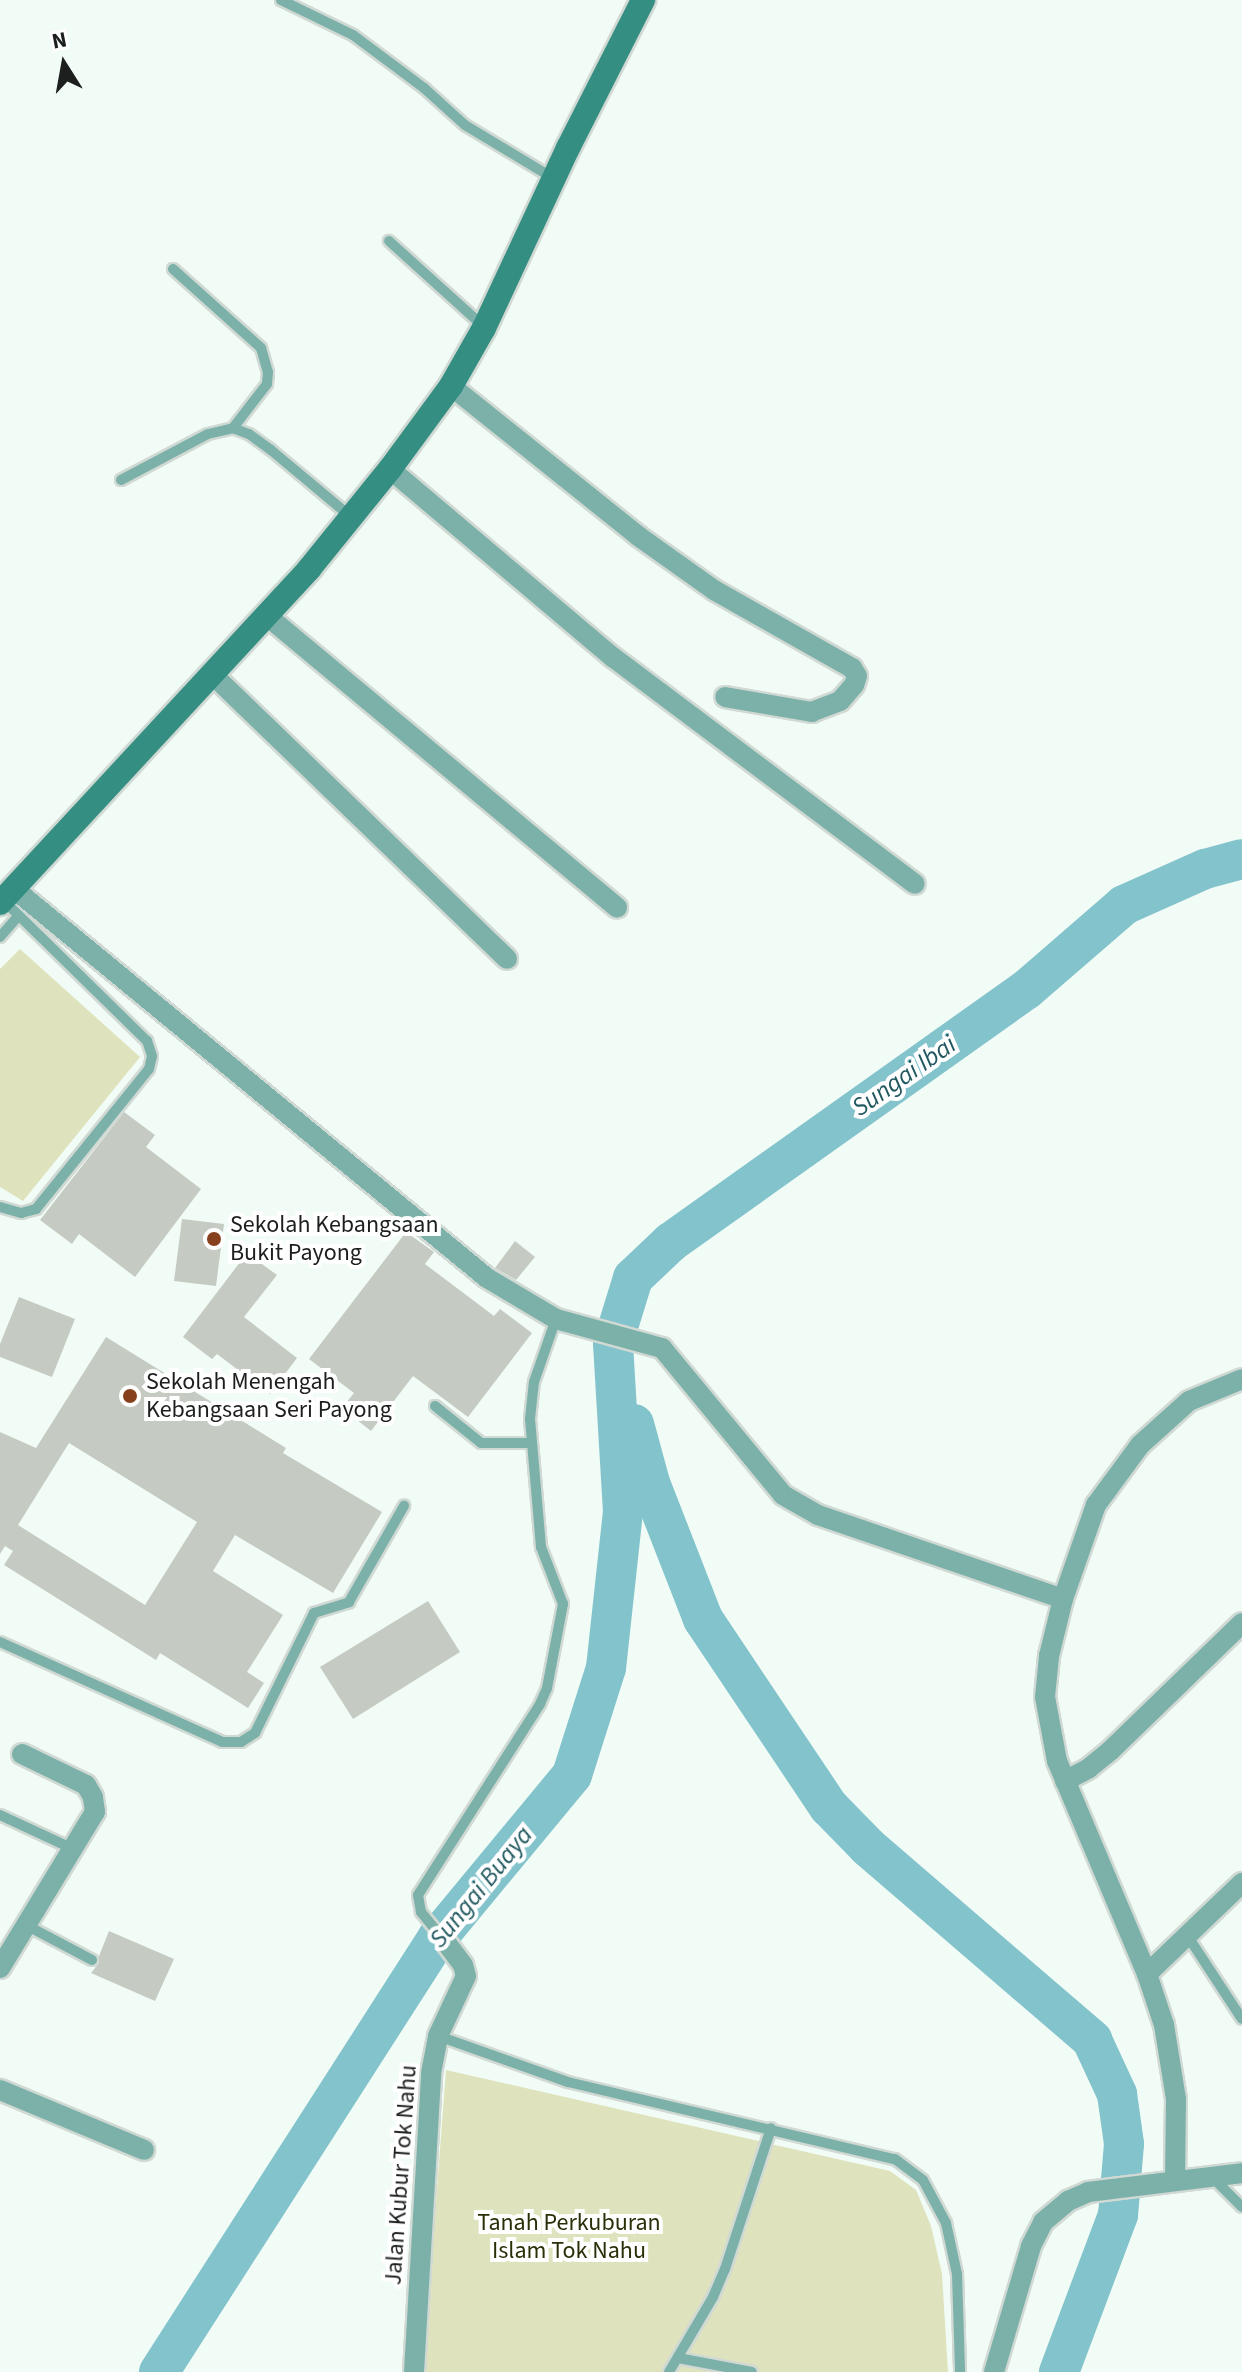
<!DOCTYPE html>
<html>
<head>
<meta charset="utf-8">
<style>
	body { margin:0 }
	#map { position:relative; width:1242px; height:2372px; overflow:hidden; background:#f2fcf6; font-family:"Source Sans 3",sans-serif }
	div>[style] { position:absolute }
	[style*='--x'] { left:calc(var(--x)*1px); top:calc(var(--y)*1px); width:calc(var(--w)*1px); rotate:calc(var(--a)*1deg) }
	.green>* { inset:0; background:#dee3bd }
	.river>* { height:40px; margin:-20px; padding:0 20px; transform-origin:20px; border-radius:20px; background:#83c3cc }
	.building>* { inset:0; background:#c5cbc3 }
	.roads { filter:drop-shadow(2px 0 #d0d9d3) drop-shadow(-2px 0 #d0d9d3) drop-shadow(0 2px #d0d9d3) drop-shadow(0 -2px #d0d9d3) }
	.lane>* { height:10px; margin:-5px; padding:0 5px; transform-origin:5px; border-radius:5px; background:#7cb1a9 }
	.street>* { height:20px; margin:-10px; padding:0 10px; transform-origin:10px; border-radius:10px; background:#7cb1a9 }
	.secondary>* { height:24px; margin:-12px; padding:0 12px; transform-origin:12px; border-radius:12px; background:#348e82 }
	.dots>* { width:22px; height:22px; translate:-50% -50%; box-sizing:border-box; border:4px solid #fff; border-radius:50% }
	span { translate:-50% -50%; white-space:nowrap; text-align:center; line-height:1.15; -webkit-text-stroke:8px #fff; paint-order:stroke }
	.poi-label { font-size:24px; color:#1c1f1d }
	.left { translate:0 -50%; text-align:left }
	.street-label { font-size:24px; color:#1c1f1d }
	.park-label { font-size:24px; color:#2b2f07 }
	.water-label { font-size:26px; color:#225960; font-style:italic }
	.north { position:absolute; left:24px; top:24px; width:80px; height:80px; -webkit-text-stroke:6px #fff; paint-order:stroke; rotate:349deg; font-size:22px; font-weight:700; line-height:32px; text-align:center; color:#1c1f1d }
	.north::after { content:''; display:block; margin:auto; width:28px; height:36px; background:#1c1f1d; clip-path:polygon(50% 0,100% 100%,50% 72%,0 100%) }
</style>
</head>
<body>
<div id="map">
	<div class="green">
		<i style="clip-path:polygon(20px 949px,140px 1057px,23px 1201px,0 1187px,0 969px)"></i>
		<i style="clip-path:polygon(446px 2070px,890px 2171px,916px 2190px,931px 2226px,942px 2274px,948px 2372px,423px 2372px)"></i>
	</div>
	<div class="river">
		<i style="--x:634;--y:1424;--w:61;--a:74.8"></i>
		<i style="--x:650;--y:1483;--w:146;--a:68.7"></i>
		<i style="--x:703;--y:1619;--w:226;--a:56.2"></i>
		<i style="--x:829;--y:1807;--w:56;--a:45.7"></i>
		<i style="--x:868;--y:1847;--w:296;--a:40.7"></i>
		<i style="--x:1092;--y:2040;--w:60;--a:65.2"></i>
		<i style="--x:1117;--y:2094;--w:50;--a:82"></i>
		<i style="--x:1124;--y:2144;--w:71;--a:94.8"></i>
		<i style="--x:1118;--y:2215;--w:168;--a:110.6"></i>
		<i style="--x:159;--y:2372;--w:517;--a:-57.32"></i>
		<i style="--x:438;--y:1937;--w:210;--a:-50.4"></i>
		<i style="--x:572;--y:1775;--w:112;--a:-72.4"></i>
		<i style="--x:606;--y:1668;--w:157;--a:-83.8"></i>
		<i style="--x:623;--y:1512;--w:169;--a:-93.4"></i>
		<i style="--x:613;--y:1343;--w:68;--a:-72.9"></i>
		<i style="--x:633;--y:1278;--w:52;--a:-43.5"></i>
		<i style="--x:671;--y:1242;--w:435;--a:-35.4"></i>
		<i style="--x:1026;--y:990;--w:130;--a:-40.9"></i>
		<i style="--x:1124;--y:905;--w:89;--a:-24"></i>
		<i style="--x:1205;--y:869;--w:38;--a:-15"></i>
	</div>
	<div class="building">
		<i style="clip-path:polygon(124px 1112px,155px 1135px,146px 1147px,201px 1189px,135px 1277px,79px 1234px,72px 1244px,40px 1220px)"></i>
		<i style="clip-path:polygon(182px 1219px,224px 1224px,216px 1286px,174px 1281px)"></i>
		<i style="clip-path:polygon(406px 1232px,434px 1252px,425px 1264px,494px 1316px,500px 1309px,532px 1333px,468px 1417px,413px 1376px,371px 1431px,342px 1408px,354px 1393px,309px 1359px)"></i>
		<i style="clip-path:polygon(515px 1241px,535px 1257px,516px 1280px,495px 1268px)"></i>
		<i style="clip-path:polygon(247px 1253px,277px 1275px,244px 1317px,297px 1358px,270px 1394px,217px 1354px,212px 1359px,183px 1337px)"></i>
		<i style="clip-path:polygon(19px 1297px,75px 1319px,52px 1377px,0 1357px,0 1344px)"></i>
		<i style="clip-path:polygon(evenodd,106px 1337px,286px 1448px,283px 1453px,382px 1512px,333px 1593px,235px 1535px,213px 1571px,283px 1615px,247px 1672px,264px 1683px,248px 1708px,160px 1653px,156px 1660px,4px 1565px,13px 1551px,5px 1546px,0 1554px,0 1432px,36px 1448px,106px 1337px,69px 1443px,197px 1522px,145px 1605px,18px 1525px,69px 1443px)"></i>
		<i style="clip-path:polygon(428px 1601px,460px 1652px,353px 1719px,320px 1667px)"></i>
		<i style="clip-path:polygon(109px 1931px,174px 1959px,155px 2001px,91px 1973px,99px 1963px,99px 1956px)"></i>
	</div>
	<div class="roads">
		<div class="lane">
			<i style="--x:281;--y:0;--w:80;--a:25.9"></i>
			<i style="--x:353;--y:35;--w:89;--a:36.7"></i>
			<i style="--x:424;--y:88;--w:55;--a:42.1"></i>
			<i style="--x:465;--y:125;--w:103;--a:31.1"></i>
			<i style="--x:389;--y:241;--w:127;--a:42.1"></i>
			<i style="--x:173;--y:269;--w:118;--a:41.9"></i>
			<i style="--x:261;--y:348;--w:25;--a:74"></i>
			<i style="--x:268;--y:372;--w:12;--a:95"></i>
			<i style="--x:267;--y:384;--w:56;--a:127.7"></i>
			<i style="--x:121;--y:480;--w:98;--a:-27.9"></i>
			<i style="--x:208;--y:434;--w:26;--a:-13"></i>
			<i style="--x:233;--y:428;--w:17;--a:21"></i>
			<i style="--x:249;--y:434;--w:27;--a:36"></i>
			<i style="--x:271;--y:450;--w:103;--a:39.9"></i>
			<i style="--x:0;--y:937;--w:28;--a:-49"></i>
			<i style="--x:0;--y:1207;--w:22;--a:16"></i>
			<i style="--x:21;--y:1213;--w:16;--a:-15"></i>
			<i style="--x:36;--y:1209;--w:180;--a:-51.1"></i>
			<i style="--x:149;--y:1069;--w:13;--a:-77"></i>
			<i style="--x:152;--y:1056;--w:16;--a:-108"></i>
			<i style="--x:147;--y:1041;--w:202;--a:-135.6"></i>
			<i style="--x:435;--y:1406;--w:59;--a:38.8"></i>
			<i style="--x:481;--y:1443;--w:50;--a:0"></i>
			<i style="--x:0;--y:1642;--w:243;--a:24.2"></i>
			<i style="--x:222;--y:1742;--w:19;--a:0"></i>
			<i style="--x:241;--y:1742;--w:17;--a:-33"></i>
			<i style="--x:255;--y:1733;--w:134;--a:-63.8"></i>
			<i style="--x:314;--y:1613;--w:37;--a:-17"></i>
			<i style="--x:349;--y:1602;--w:111;--a:-60.2"></i>
			<i style="--x:0;--y:1815;--w:78;--a:24.9"></i>
			<i style="--x:24;--y:1924;--w:77;--a:27.9"></i>
			<i style="--x:1187;--y:1935;--w:100;--a:56.8"></i>
			<i style="--x:448;--y:1945;--w:43;--a:-129.3"></i>
			<i style="--x:421;--y:1912;--w:17;--a:-100"></i>
			<i style="--x:418;--y:1895;--w:227;--a:-57.4"></i>
			<i style="--x:540;--y:1704;--w:17;--a:-66"></i>
			<i style="--x:547;--y:1688;--w:86;--a:-79.2"></i>
			<i style="--x:563;--y:1604;--w:61;--a:-111.1"></i>
			<i style="--x:541;--y:1547;--w:128;--a:-94.9"></i>
			<i style="--x:530;--y:1419;--w:37;--a:-84"></i>
			<i style="--x:534;--y:1382;--w:67;--a:-70.8"></i>
			<i style="--x:438;--y:2036;--w:138;--a:19.5"></i>
			<i style="--x:568;--y:2082;--w:336;--a:13.3"></i>
			<i style="--x:895;--y:2159;--w:35;--a:37"></i>
			<i style="--x:923;--y:2180;--w:49;--a:61.9"></i>
			<i style="--x:946;--y:2223;--w:52;--a:77.8"></i>
			<i style="--x:957;--y:2274;--w:98;--a:88.2"></i>
			<i style="--x:1213;--y:2178;--w:41;--a:45"></i>
			<i style="--x:678;--y:2358;--w:75;--a:10.7"></i>
			<i style="--x:669;--y:2372;--w:87;--a:-59.6"></i>
			<i style="--x:713;--y:2297;--w:30;--a:-67"></i>
			<i style="--x:725;--y:2269;--w:148;--a:-71.9"></i>
		</div>
		<div class="street">
			<i style="--x:451;--y:386;--w:240;--a:38.7"></i>
			<i style="--x:638;--y:536;--w:93;--a:35.4"></i>
			<i style="--x:714;--y:590;--w:159;--a:29.5"></i>
			<i style="--x:852;--y:668;--w:9;--a:58"></i>
			<i style="--x:857;--y:676;--w:9;--a:108"></i>
			<i style="--x:854;--y:685;--w:21;--a:131"></i>
			<i style="--x:840;--y:701;--w:30;--a:159"></i>
			<i style="--x:812;--y:712;--w:88;--a:-170.2"></i>
			<i style="--x:390;--y:469;--w:293;--a:40.2"></i>
			<i style="--x:614;--y:658;--w:376;--a:36.9"></i>
			<i style="--x:266;--y:615;--w:457;--a:39.8"></i>
			<i style="--x:212;--y:674;--w:410;--a:44"></i>
			<i style="--x:13;--y:888;--w:614;--a:39.45"></i>
			<i style="--x:487;--y:1278;--w:80;--a:30.7"></i>
			<i style="--x:556;--y:1319;--w:110;--a:15.3"></i>
			<i style="--x:662;--y:1348;--w:190;--a:50.5"></i>
			<i style="--x:783;--y:1495;--w:40;--a:29.7"></i>
			<i style="--x:818;--y:1515;--w:259;--a:18.9"></i>
			<i style="--x:1065;--y:1781;--w:27;--a:-28"></i>
			<i style="--x:1089;--y:1768;--w:27;--a:-39"></i>
			<i style="--x:1110;--y:1751;--w:184;--a:-44.1"></i>
			<i style="--x:0;--y:1968;--w:183;--a:-58.7"></i>
			<i style="--x:95;--y:1812;--w:15;--a:-98"></i>
			<i style="--x:93;--y:1797;--w:14;--a:-120"></i>
			<i style="--x:86;--y:1785;--w:71;--a:-154.2"></i>
			<i style="--x:1147;--y:1974;--w:132;--a:-43.8"></i>
			<i style="--x:0;--y:2090;--w:156;--a:22.6"></i>
			<i style="--x:1175;--y:2181;--w:82;--a:-89.3"></i>
			<i style="--x:1176;--y:2099;--w:75;--a:-99.2"></i>
			<i style="--x:1164;--y:2025;--w:54;--a:-108.4"></i>
			<i style="--x:1147;--y:1974;--w:231;--a:-112.9"></i>
			<i style="--x:1057;--y:1761;--w:65;--a:-100.6"></i>
			<i style="--x:1045;--y:1697;--w:41;--a:-84.4"></i>
			<i style="--x:1049;--y:1656;--w:59;--a:-76.2"></i>
			<i style="--x:1063;--y:1599;--w:100;--a:-70.7"></i>
			<i style="--x:1096;--y:1505;--w:74;--a:-53.7"></i>
			<i style="--x:1140;--y:1445;--w:66;--a:-41.9"></i>
			<i style="--x:1189;--y:1401;--w:57;--a:-22.5"></i>
			<i style="--x:414;--y:2372;--w:299;--a:-86.7"></i>
			<i style="--x:431;--y:2073;--w:38;--a:-79"></i>
			<i style="--x:438;--y:2036;--w:66;--a:-65"></i>
			<i style="--x:466;--y:1976;--w:11;--a:-105"></i>
			<i style="--x:463;--y:1965;--w:25;--a:-127"></i>
			<i style="--x:994;--y:2372;--w:131;--a:-73.6"></i>
			<i style="--x:1031;--y:2246;--w:27;--a:-63"></i>
			<i style="--x:1043;--y:2222;--w:33;--a:-40"></i>
			<i style="--x:1068;--y:2201;--w:22;--a:-24"></i>
			<i style="--x:1088;--y:2192;--w:155;--a:-7"></i>
		</div>
		<div class="secondary">
			<i style="--x:0;--y:903;--w:455;--a:-47.2"></i>
			<i style="--x:309;--y:569;--w:129;--a:-51"></i>
			<i style="--x:390;--y:469;--w:103;--a:-53.7"></i>
			<i style="--x:451;--y:386;--w:67;--a:-60.4"></i>
			<i style="--x:484;--y:328;--w:199;--a:-65"></i>
			<i style="--x:568;--y:148;--w:166;--a:-63.1"></i>
		</div>
	</div>
	<div class="dots">
		<i style="left:214px;top:1239px;background:#87401d"></i>
		<i style="left:130px;top:1396px;background:#87401d"></i>
	</div>
	<div class="poi-label">
		<span class="left" style="left:230px;top:1239px">Sekolah Kebangsaan<br>Bukit Payong</span>
		<span class="left" style="left:146px;top:1396px">Sekolah Menengah<br>Kebangsaan Seri Payong</span>
	</div>
	<div class="street-label">
		<span style="left:401px;top:2175px;rotate:-86deg">Jalan Kubur Tok Nahu</span>
	</div>
	<div class="park-label">
		<span style="left:569px;top:2237px">Tanah Perkuburan<br>Islam Tok Nahu</span>
	</div>
	<div class="water-label">
		<span style="left:904px;top:1076px;rotate:-35deg">Sungai Ibai</span>
		<span style="left:481px;top:1887px;rotate:-51deg">Sungai Buaya</span>
	</div>
	<div class="north">N</div>
</div>
</body>
</html>
